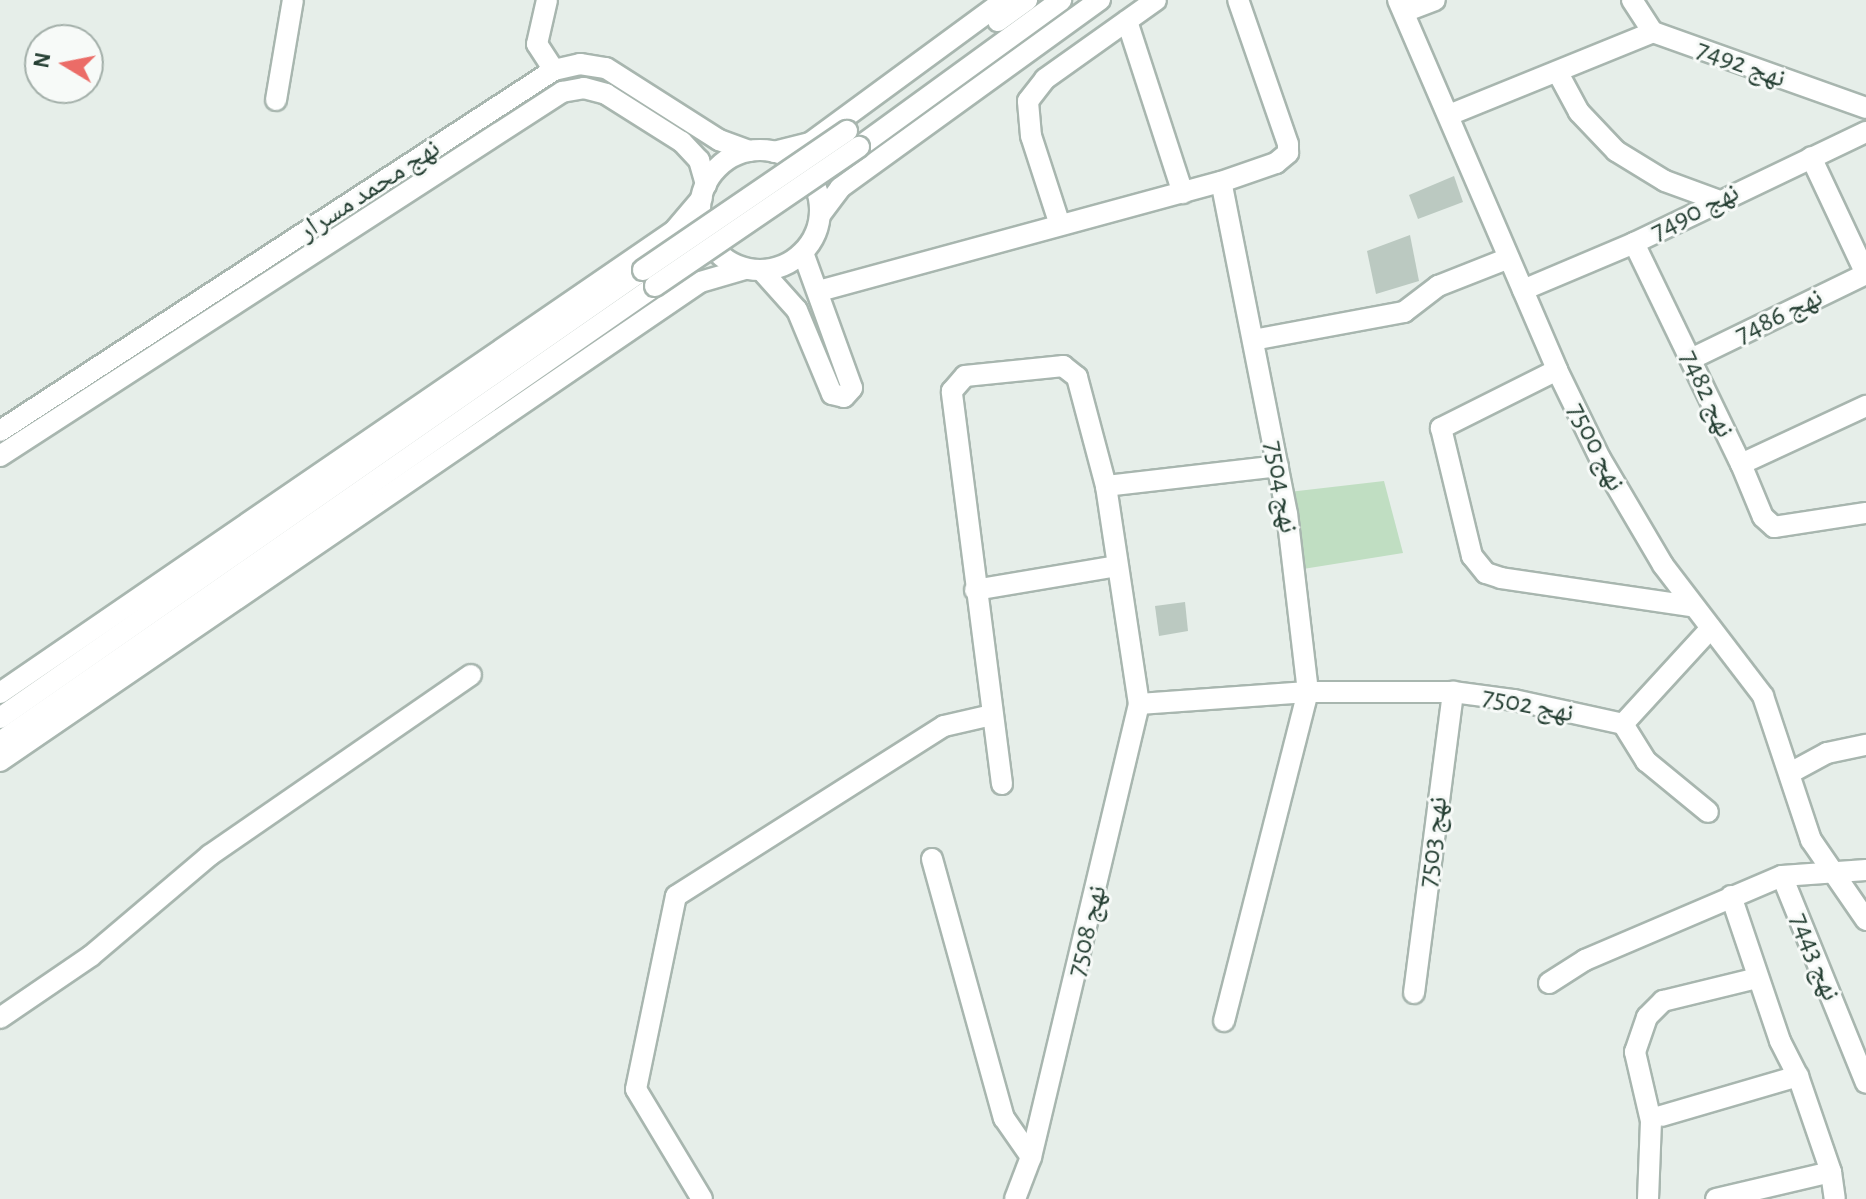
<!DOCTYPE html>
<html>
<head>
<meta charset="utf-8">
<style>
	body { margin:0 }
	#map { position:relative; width:1866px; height:1199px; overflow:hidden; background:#e6eee9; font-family:"Alegreya Sans","Noto Naskh Arabic",sans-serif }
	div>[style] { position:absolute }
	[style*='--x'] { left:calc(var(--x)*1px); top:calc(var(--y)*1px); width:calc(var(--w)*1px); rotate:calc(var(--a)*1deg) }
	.green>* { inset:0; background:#c0dec2 }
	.building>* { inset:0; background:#bbc9c1 }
	.roads { filter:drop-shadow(2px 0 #a8b6af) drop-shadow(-2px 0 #a8b6af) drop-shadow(0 2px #a8b6af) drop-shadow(0 -2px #a8b6af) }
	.minor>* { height:20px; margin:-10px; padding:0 10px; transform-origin:10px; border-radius:10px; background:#fff }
	.minor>.ring { margin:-10px; padding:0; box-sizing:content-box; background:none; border:20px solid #fff; border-radius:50% }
	.bridges { filter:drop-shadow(2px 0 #a8b6af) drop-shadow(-2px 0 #a8b6af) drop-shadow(0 2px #a8b6af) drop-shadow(0 -2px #a8b6af) }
	.minor-bridge>* { height:20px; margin:-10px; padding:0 10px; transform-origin:10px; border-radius:10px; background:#fff }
	span { translate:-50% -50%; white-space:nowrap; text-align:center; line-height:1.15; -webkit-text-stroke:6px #f7faf8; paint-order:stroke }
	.street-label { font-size:28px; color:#253f33 }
	.north { position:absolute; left:24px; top:24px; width:80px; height:80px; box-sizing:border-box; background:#f7faf8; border:2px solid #a3afa9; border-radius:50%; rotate:280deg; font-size:22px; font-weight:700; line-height:32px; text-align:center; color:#253f33 }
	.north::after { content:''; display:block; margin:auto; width:28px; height:36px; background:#eb6c67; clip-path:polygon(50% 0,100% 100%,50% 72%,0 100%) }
</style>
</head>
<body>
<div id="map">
	<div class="green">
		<i style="clip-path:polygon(1384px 481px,1403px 553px,1303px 569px,1289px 492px)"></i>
	</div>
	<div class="building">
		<i style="clip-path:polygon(1454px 176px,1463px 202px,1418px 219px,1409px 195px)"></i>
		<i style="clip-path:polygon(1410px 235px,1419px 281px,1376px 294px,1367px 251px)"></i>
		<i style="clip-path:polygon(1185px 602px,1188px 631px,1159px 636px,1155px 606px)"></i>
	</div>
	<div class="roads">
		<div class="minor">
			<i style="--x:547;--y:0;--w:45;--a:102.8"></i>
			<i style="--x:537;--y:44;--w:31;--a:57"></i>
			<i style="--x:1398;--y:0;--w:403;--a:66.7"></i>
			<i style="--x:1557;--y:370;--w:98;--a:64"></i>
			<i style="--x:1600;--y:458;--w:124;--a:59.5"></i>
			<i style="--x:1663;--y:565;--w:165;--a:52.6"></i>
			<i style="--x:1763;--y:696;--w:152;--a:71.6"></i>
			<i style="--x:1811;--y:840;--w:97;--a:55.5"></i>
			<i style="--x:1632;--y:0;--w:38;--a:57"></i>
			<i style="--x:1653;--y:32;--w:226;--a:19.6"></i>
			<i style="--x:1404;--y:12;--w:33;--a:-21"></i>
			<i style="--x:998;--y:21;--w:36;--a:-36"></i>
			<i style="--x:1127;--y:21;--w:181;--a:72"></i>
			<i style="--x:1558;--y:73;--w:44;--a:61.7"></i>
			<i style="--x:1579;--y:112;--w:54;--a:46.5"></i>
			<i style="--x:1616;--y:151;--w:57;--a:31.5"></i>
			<i style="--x:1665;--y:181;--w:55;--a:20.1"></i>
			<i style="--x:276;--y:100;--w:101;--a:-80.4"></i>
			<i style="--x:1449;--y:115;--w:220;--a:-22.1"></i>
			<i style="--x:859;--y:147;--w:250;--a:-36"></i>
			<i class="ring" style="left:700px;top:150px;width:100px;height:100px"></i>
			<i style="--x:774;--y:152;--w:37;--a:-14"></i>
			<i style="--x:810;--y:143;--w:242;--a:-36.3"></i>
			<i style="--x:820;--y:215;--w:34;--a:-53"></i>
			<i style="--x:840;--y:188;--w:321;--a:-35.9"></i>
			<i style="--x:1059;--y:222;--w:90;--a:-108"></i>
			<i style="--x:1031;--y:136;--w:35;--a:-95"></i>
			<i style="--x:1028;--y:101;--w:28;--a:-52"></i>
			<i style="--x:1045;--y:79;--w:136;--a:-35.4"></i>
			<i style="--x:1634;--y:243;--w:246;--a:64.2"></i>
			<i style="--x:1741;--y:464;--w:138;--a:-24.9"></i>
			<i style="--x:762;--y:271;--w:52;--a:48.1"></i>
			<i style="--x:797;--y:310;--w:91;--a:67.4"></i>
			<i style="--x:832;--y:394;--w:12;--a:14"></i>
			<i style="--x:844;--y:397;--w:12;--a:-48"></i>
			<i style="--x:852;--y:388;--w:144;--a:-109.9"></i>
			<i style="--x:1523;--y:290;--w:121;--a:-22.9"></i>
			<i style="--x:1634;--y:243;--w:257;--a:-25.6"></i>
			<i style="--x:819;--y:291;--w:417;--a:-15.2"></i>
			<i style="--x:1253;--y:340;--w:154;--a:-10.5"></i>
			<i style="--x:1404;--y:312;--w:43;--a:-37.4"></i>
			<i style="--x:1438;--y:286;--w:76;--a:-21.5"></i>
			<i style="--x:1691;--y:359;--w:195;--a:-25.9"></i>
			<i style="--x:1866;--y:274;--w:129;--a:-115.2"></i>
			<i style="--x:1557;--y:370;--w:130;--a:153.4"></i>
			<i style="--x:1441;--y:428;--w:132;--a:76.4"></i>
			<i style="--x:1472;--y:556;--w:22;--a:51"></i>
			<i style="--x:1486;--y:573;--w:16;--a:18"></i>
			<i style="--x:1501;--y:578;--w:192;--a:8.4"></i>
			<i style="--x:0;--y:431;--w:661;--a:-33.09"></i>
			<i style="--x:554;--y:70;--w:27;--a:-13"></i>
			<i style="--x:580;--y:64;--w:26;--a:9"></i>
			<i style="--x:606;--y:68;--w:134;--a:32.5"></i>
			<i style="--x:719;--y:140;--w:32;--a:20"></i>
			<i style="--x:0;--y:456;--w:670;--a:-32.93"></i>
			<i style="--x:562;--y:92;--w:22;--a:-10"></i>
			<i style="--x:584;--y:88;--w:23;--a:15"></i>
			<i style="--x:606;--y:94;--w:90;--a:32.3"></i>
			<i style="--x:682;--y:142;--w:25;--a:47"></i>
			<i style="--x:699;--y:160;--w:26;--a:74"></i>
			<i style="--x:1741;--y:464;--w:57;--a:67.5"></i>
			<i style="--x:1763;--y:517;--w:15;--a:42"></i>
			<i style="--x:1774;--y:527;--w:93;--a:-8.7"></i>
			<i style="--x:1106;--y:486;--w:173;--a:-6.6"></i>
			<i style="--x:975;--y:590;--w:144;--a:-9.6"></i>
			<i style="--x:0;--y:693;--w:817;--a:-34.43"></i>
			<i style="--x:674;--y:231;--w:43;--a:-49.7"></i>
			<i style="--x:1139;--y:704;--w:169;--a:-4.1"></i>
			<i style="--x:1308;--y:692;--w:145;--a:0"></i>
			<i style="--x:1453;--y:692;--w:62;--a:7.5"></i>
			<i style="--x:1514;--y:700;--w:112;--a:12.4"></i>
			<i style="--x:1623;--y:724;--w:44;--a:58.1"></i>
			<i style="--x:1646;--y:761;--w:80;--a:39.4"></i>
			<i style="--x:0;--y:718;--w:784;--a:-34.87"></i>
			<i style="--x:1623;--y:724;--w:130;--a:-47.5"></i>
			<i style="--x:0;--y:742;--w:798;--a:-34.84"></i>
			<i style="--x:0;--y:761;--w:848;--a:-34.38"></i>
			<i style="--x:700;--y:282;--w:47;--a:-16.1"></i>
			<i style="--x:1790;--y:773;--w:42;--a:-28.4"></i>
			<i style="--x:1827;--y:753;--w:40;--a:-12"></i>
			<i style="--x:1002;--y:784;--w:396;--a:-97.3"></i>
			<i style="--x:952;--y:391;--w:20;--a:-49"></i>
			<i style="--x:965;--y:376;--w:99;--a:-5.8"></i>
			<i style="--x:1063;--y:366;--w:18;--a:38"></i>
			<i style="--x:1077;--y:377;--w:113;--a:75.1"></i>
			<i style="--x:1106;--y:486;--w:220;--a:81.4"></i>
			<i style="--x:1139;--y:704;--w:466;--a:103.4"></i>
			<i style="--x:1031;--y:1157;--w:45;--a:110.9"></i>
			<i style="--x:932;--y:859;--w:269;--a:74.5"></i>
			<i style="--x:1004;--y:1118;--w:47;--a:55.3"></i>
			<i style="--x:1782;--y:876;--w:223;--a:67.9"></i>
			<i style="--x:1731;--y:896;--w:153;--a:71.3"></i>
			<i style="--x:1780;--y:1041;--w:39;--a:63"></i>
			<i style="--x:1798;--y:1076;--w:102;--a:71"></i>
			<i style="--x:1831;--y:1172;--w:27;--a:82"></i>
			<i style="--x:1549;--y:983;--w:43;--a:-32.6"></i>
			<i style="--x:1585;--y:960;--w:214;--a:-23.1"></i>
			<i style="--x:1782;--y:876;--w:84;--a:-4.1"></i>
			<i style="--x:1414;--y:993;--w:304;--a:-82.6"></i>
			<i style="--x:0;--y:1018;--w:110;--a:-34.3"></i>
			<i style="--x:91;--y:956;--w:156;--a:-40.3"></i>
			<i style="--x:210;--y:855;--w:317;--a:-34.6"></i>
			<i style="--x:1224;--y:1021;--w:340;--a:-75.7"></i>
			<i style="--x:1308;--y:692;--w:179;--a:-96.7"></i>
			<i style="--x:1287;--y:514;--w:338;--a:-101.2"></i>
			<i style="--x:1221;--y:182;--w:58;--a:-19.1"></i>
			<i style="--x:1276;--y:163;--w:16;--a:-40"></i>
			<i style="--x:1288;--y:153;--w:9;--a:-90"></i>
			<i style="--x:1288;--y:144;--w:152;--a:-109.1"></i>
			<i style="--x:1661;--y:1116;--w:143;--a:-16.3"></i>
			<i style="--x:702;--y:1199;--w:128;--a:-121"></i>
			<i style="--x:636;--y:1089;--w:197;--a:-78.3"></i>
			<i style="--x:676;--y:896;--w:317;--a:-32.4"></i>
			<i style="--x:944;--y:726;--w:49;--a:-12.9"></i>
			<i style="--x:1648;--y:1199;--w:78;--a:-87.8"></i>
			<i style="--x:1651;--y:1121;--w:71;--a:-103.1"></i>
			<i style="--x:1635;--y:1052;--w:37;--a:-71"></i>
			<i style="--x:1647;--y:1017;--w:23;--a:-45"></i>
			<i style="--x:1663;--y:1001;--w:97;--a:-13.7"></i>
			<i style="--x:1716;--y:1199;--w:118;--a:-13.2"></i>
		</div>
	</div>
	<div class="bridges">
		<div class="minor-bridge">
			<i style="--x:643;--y:270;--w:247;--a:-34.3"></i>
			<i style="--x:655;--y:286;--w:247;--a:-34.3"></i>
		</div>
	</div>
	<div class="street-label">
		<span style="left:1741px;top:64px;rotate:20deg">نهج 7492</span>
		<span style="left:369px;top:190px;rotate:-33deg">نهج محمد مسرار</span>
		<span style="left:1695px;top:212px;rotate:-27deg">نهج 7490</span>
		<span style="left:1779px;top:316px;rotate:-26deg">نهج 7486</span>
		<span style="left:1707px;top:394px;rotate:65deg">نهج 7482</span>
		<span style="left:1596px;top:447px;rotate:63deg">نهج 7500</span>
		<span style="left:1281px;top:487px;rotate:80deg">نهج 7504</span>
		<span style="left:1528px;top:705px;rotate:11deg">نهج 7502</span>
		<span style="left:1433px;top:842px;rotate:-83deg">نهج 7503</span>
		<span style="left:1087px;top:931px;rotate:-76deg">نهج 7508</span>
		<span style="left:1815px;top:957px;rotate:68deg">نهج 7443</span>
	</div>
	<div class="north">N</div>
</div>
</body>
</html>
